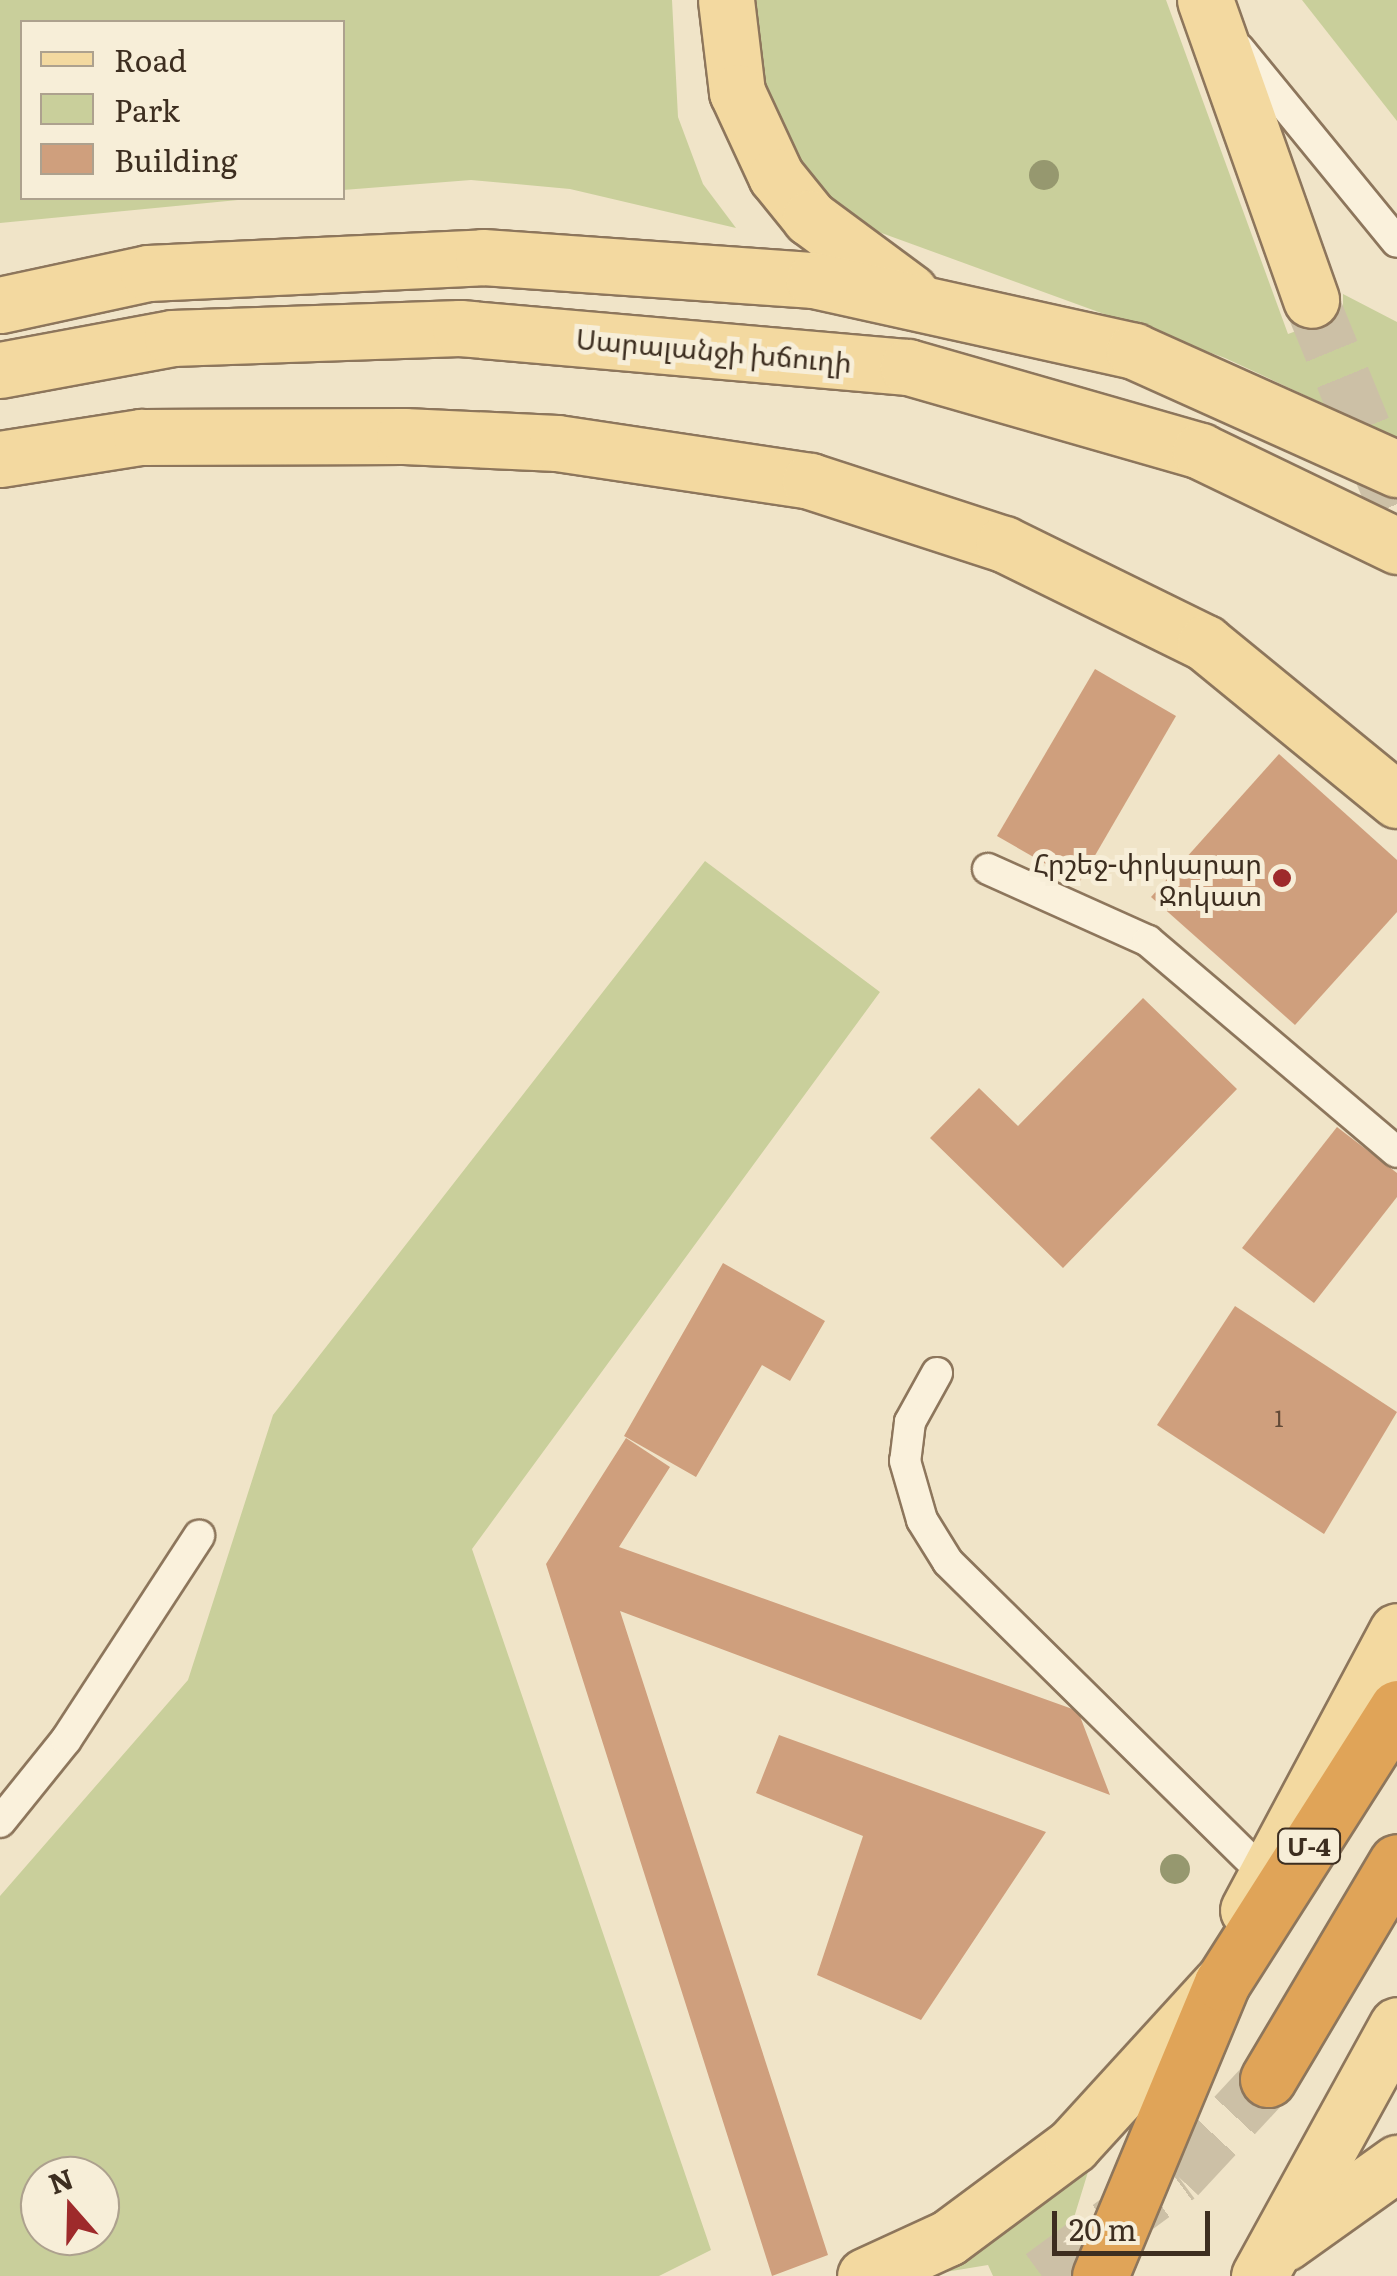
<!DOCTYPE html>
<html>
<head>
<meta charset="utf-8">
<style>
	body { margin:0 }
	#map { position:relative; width:1397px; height:2276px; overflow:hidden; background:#f0e4c8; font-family:Literata,"Noto Sans Armenian",serif }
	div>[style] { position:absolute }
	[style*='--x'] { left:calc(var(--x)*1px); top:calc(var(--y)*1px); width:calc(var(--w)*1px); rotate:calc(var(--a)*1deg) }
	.green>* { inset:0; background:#c9cf9b }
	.building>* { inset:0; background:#cf9f7d }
	.primary-tunnel>* { height:55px; margin-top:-27.5px; transform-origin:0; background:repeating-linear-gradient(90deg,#ccc0a6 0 55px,transparent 0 83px) }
	.highway-tunnel>* { height:55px; margin-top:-27.5px; transform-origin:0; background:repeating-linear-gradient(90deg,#ccc0a6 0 55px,transparent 0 83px) }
	.roads { filter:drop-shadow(2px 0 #8d765c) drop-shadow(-2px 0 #8d765c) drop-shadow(0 2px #8d765c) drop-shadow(0 -2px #8d765c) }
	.lane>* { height:30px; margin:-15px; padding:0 15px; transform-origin:15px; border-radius:15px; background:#faf1dc }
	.primary>* { height:55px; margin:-27.5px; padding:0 27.5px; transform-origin:27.5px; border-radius:27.5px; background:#f3d9a0 }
	.highway>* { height:55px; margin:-27.5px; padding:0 27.5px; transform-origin:27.5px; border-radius:27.5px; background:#e0a458 }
	.trees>* { width:30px; height:30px; margin:-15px; border-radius:50%; background:#96986f }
	.dots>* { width:28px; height:28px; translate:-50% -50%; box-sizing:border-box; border:5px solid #f7eed8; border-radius:50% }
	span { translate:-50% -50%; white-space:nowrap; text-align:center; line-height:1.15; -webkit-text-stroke:10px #f7eed8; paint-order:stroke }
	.number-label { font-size:22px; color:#624a37 }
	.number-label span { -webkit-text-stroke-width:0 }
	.shield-label span { padding:2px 8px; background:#f7eed8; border:2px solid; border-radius:8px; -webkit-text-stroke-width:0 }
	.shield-label { font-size:25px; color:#3d2e20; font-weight:700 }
	.street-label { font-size:28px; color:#3d2e20 }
	.poi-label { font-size:28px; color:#3d2e20 }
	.right { translate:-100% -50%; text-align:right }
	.legend { position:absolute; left:20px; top:20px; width:325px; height:180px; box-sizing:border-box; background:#f7eed8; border:2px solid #ada18e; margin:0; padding:12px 18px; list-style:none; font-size:30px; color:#3d2e20 }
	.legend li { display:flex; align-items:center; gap:20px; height:50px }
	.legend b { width:50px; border:2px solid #ada18e }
	.north { position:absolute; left:20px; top:2156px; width:100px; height:100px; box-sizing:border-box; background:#f7eed8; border:2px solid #ada18e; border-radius:50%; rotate:340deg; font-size:28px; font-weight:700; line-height:40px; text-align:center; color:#3d2e20 }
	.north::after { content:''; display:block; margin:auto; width:35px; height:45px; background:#9e2a2b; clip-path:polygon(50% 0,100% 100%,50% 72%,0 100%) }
	.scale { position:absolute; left:1052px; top:2211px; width:158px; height:45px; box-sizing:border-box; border:5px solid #3d2e20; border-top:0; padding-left:12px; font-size:30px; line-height:35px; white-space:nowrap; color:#3d2e20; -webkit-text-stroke:8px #f7eed8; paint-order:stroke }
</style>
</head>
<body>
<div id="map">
	<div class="green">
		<i style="clip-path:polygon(0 0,672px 0,678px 117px,703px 184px,736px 228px,570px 189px,471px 180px,343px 190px,342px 22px,22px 22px,22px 198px,259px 198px,0 223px)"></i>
		<i style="clip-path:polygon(756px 0,1166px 0,1288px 334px,1343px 314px,1343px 294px,1397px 322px,1397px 438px,1225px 358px,865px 227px,812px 189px,761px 105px)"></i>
		<i style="clip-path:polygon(1302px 0,1397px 0,1397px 121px)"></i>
		<i style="clip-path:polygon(evenodd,705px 861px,880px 992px,472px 1549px,711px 2250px,659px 2276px,0 2276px,0 1896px,188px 1680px,273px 1415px,705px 861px,40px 2176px,100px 2176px,100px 2236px,40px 2236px,40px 2176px)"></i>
		<i style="clip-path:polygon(1092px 2159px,1056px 2276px,993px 2276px,988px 2265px,921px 2276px)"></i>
	</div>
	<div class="building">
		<i style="clip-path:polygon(1095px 669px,1176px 716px,1079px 883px,997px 836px)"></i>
		<i style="clip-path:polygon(1279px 754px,1397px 860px,1397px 912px,1295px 1025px,1151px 897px)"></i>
		<i style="clip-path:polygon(1143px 998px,1237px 1089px,1063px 1268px,930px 1138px,979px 1088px,1018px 1126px)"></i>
		<i style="clip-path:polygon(1337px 1127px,1397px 1173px,1397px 1197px,1314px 1303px,1242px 1248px)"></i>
		<i style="clip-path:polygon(723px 1263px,825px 1321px,790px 1381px,762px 1365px,696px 1477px,624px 1436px)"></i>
		<i style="clip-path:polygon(1235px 1306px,1397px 1412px,1324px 1534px,1157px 1425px)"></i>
		<i style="clip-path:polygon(626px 1438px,670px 1467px,619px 1547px,1078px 1711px,1110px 1795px,620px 1611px,828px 2255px,772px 2276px,546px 1564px)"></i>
		<i style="clip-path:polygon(779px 1735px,1046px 1832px,921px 2020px,817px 1975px,863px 1836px,756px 1793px)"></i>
	</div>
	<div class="primary-tunnel">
		<i style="--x:1311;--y:300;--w:227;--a:67.7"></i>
	</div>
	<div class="highway-tunnel">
		<i style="--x:1042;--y:2276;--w:169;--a:-36.3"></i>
		<i style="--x:1178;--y:2176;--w:132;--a:-47.1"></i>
	</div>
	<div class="roads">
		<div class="lane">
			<i style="--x:1239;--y:49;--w:249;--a:50.7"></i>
			<i style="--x:988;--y:869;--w:175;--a:24.2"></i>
			<i style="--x:1148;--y:941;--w:326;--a:40.3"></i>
			<i style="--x:937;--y:1373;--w:56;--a:118.9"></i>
			<i style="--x:910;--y:1422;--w:39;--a:97"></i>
			<i style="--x:905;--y:1461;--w:61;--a:73.9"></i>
			<i style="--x:922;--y:1520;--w:49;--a:58.2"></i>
			<i style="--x:948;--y:1562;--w:441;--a:44.6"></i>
			<i style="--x:0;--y:1822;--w:105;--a:-51.2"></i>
			<i style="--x:66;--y:1740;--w:244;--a:-56.9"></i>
		</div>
		<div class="primary">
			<i style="--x:726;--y:0;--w:93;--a:83.2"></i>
			<i style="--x:737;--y:92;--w:93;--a:65.1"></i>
			<i style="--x:776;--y:176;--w:54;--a:51"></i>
			<i style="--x:810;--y:218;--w:124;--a:36.5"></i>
			<i style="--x:1205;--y:0;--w:318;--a:70.5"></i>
			<i style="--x:0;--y:305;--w:151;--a:-12.2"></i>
			<i style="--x:148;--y:273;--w:335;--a:-2.7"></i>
			<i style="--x:483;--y:257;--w:332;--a:4"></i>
			<i style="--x:814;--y:280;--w:328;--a:12.5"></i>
			<i style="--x:1134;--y:351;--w:288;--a:24.2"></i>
			<i style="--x:0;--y:370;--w:175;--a:-10.5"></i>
			<i style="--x:172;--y:338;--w:288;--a:-2"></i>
			<i style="--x:460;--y:328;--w:450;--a:5"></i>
			<i style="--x:908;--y:367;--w:304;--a:16"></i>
			<i style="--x:1200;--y:451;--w:219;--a:25.7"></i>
			<i style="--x:0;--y:459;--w:143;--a:-8.9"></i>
			<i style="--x:141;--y:437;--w:263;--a:-0.2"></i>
			<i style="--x:404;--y:436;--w:153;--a:2.6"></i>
			<i style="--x:557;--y:443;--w:256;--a:8.5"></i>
			<i style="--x:810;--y:481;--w:204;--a:18"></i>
			<i style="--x:1004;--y:544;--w:224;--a:26.2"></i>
			<i style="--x:1205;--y:643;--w:248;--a:39.3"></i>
			<i style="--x:1248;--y:1910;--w:316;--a:-61.9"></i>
			<i style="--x:1285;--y:2243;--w:138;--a:-35.5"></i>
			<i style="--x:865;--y:2276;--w:91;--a:-24.6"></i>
			<i style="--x:948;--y:2238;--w:156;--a:-36.6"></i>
			<i style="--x:1073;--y:2145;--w:217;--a:-47.6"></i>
			<i style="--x:1259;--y:2276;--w:286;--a:-61.2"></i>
		</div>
		<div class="highway">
			<i style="--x:1268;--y:2079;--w:252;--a:-59.3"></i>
			<i style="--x:1100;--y:2276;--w:317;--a:-67.4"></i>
			<i style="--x:1222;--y:1983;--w:326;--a:-57.5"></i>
		</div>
	</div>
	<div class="trees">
		<i style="left:1044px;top:175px"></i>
		<i style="left:1175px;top:1869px"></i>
	</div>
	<div class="dots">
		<i style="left:1282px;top:878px;background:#9e2a2b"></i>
	</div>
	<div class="number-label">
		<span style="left:1279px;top:1418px">1</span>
	</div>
	<div class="shield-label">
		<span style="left:1309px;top:1846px">Մ-4</span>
	</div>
	<div class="street-label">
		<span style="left:714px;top:349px;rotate:5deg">Սարալանջի խճուղի</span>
	</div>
	<div class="poi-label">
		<span class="right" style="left:1262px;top:878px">Հրշեջ-փրկարար<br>Ջոկատ</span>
	</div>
	<ul class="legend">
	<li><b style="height:12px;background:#f3d9a0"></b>Road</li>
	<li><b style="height:28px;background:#c9cf9b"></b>Park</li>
	<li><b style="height:28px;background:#cf9f7d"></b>Building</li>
	</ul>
	<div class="north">N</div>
	<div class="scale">20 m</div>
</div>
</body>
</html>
